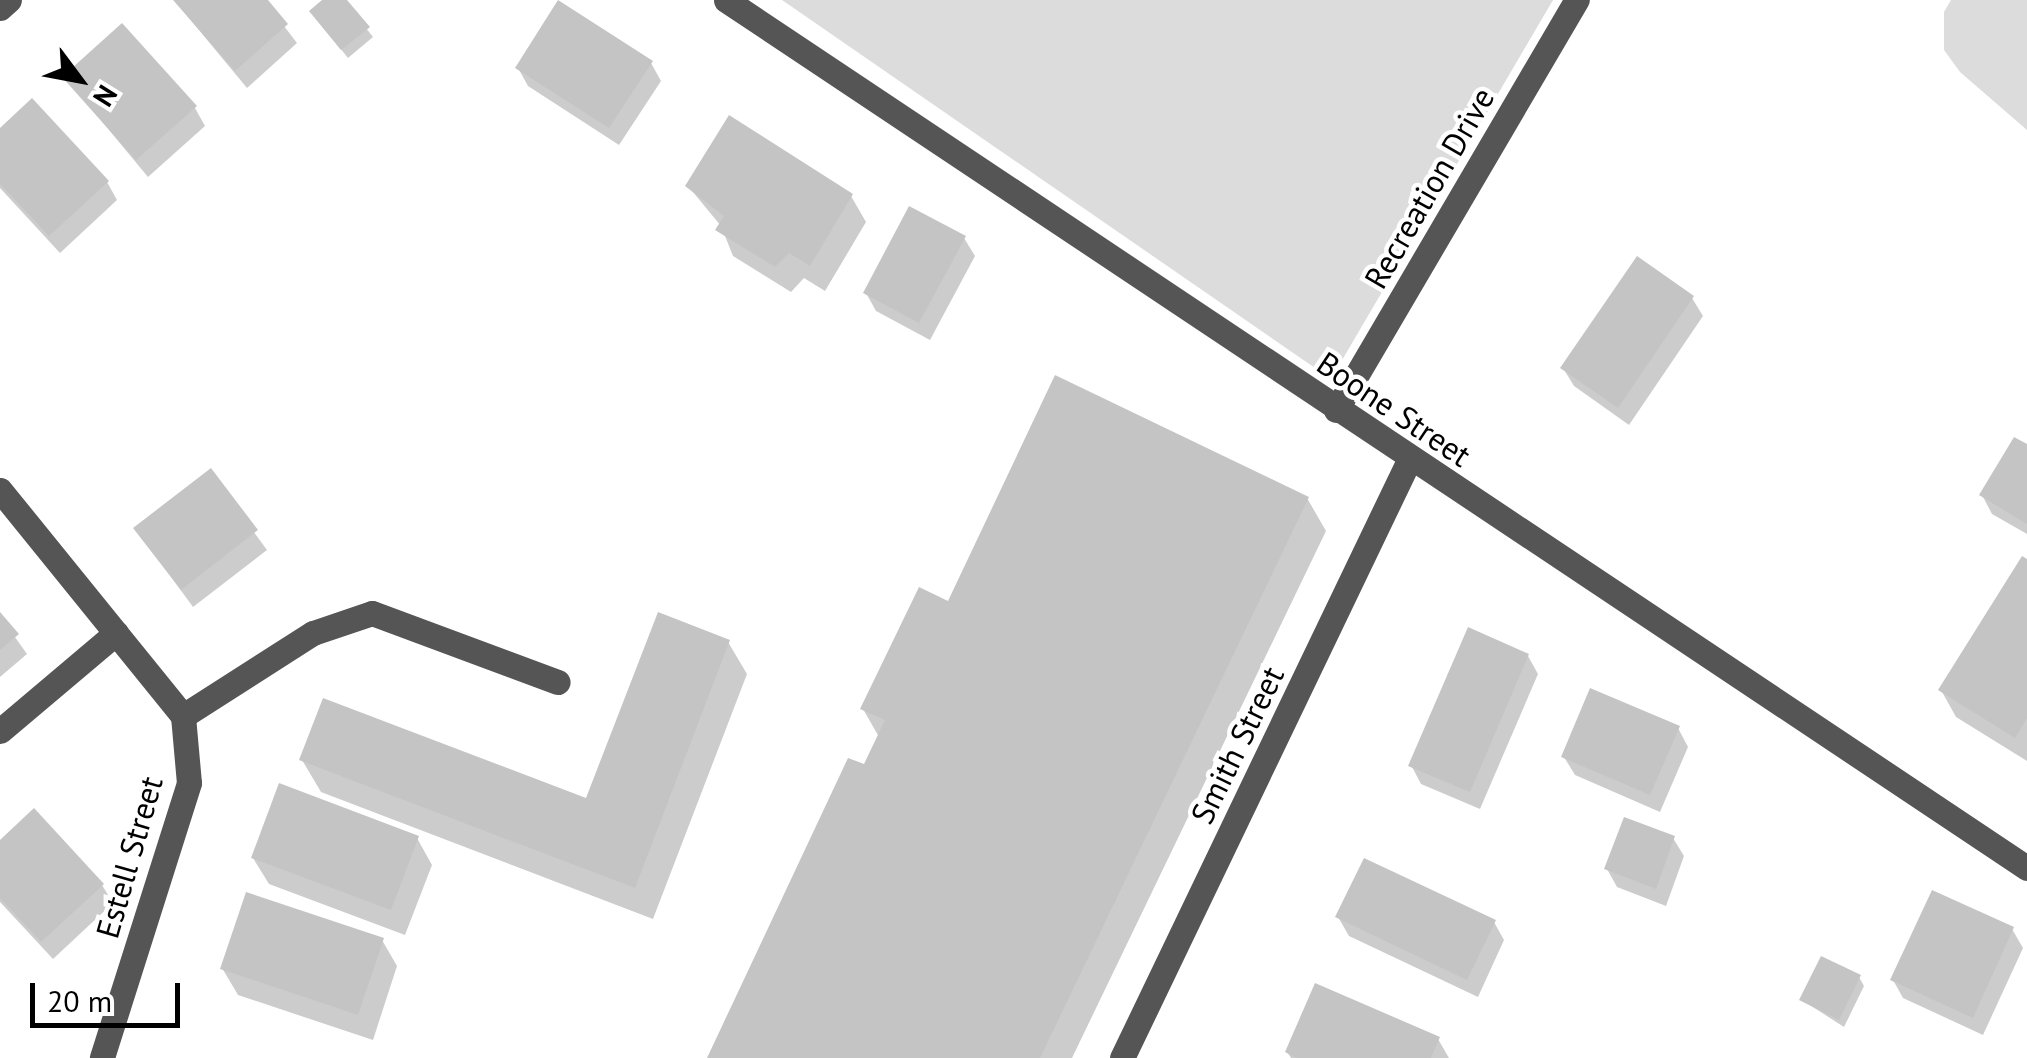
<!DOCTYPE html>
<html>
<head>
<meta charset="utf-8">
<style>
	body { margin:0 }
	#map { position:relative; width:2027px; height:1058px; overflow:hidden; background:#fff; font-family:"PT Sans",sans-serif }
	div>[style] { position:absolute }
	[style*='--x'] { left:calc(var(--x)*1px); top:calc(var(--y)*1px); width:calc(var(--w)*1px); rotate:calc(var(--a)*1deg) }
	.green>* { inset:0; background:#dcdcdc }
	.shadow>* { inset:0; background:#0003 }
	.building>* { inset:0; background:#c4c4c4 }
	.minor>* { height:25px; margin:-12.5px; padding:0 12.5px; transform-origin:12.5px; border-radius:12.5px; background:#555 }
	span { translate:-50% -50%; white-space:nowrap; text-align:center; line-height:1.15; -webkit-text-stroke:9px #fff; paint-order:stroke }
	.street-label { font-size:32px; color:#000 }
	.north { position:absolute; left:30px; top:30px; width:100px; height:100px; -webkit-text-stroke:8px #fff; paint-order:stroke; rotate:122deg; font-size:28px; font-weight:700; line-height:40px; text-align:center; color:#000 }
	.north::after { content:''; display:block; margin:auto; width:35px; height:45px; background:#000; clip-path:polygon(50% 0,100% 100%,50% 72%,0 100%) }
	.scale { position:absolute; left:30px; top:983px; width:150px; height:45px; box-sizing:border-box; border:5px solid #000; border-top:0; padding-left:12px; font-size:30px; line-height:35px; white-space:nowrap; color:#000; -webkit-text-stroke:8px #fff; paint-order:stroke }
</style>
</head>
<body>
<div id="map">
	<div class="green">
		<i style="clip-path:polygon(782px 0,1553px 0,1331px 379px)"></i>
		<i style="clip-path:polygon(1951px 0,2027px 0,2027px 130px,1960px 72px,1944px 50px,1944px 12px)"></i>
	</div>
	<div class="shadow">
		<i style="clip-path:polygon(174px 0,264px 0,297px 43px,247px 88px)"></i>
		<i style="clip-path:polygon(326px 0,344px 0,373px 37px,348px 58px,317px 20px)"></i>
		<i style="clip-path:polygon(651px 63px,661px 81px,619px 145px,528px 86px,518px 68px)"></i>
		<i style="clip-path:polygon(65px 77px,195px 108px,205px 126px,148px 177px)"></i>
		<i style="clip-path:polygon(0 132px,107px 182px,117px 200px,60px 253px,0 188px)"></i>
		<i style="clip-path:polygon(688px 186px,851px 196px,866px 222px,825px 291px,804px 278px,791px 292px,733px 256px,721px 226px)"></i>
		<i style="clip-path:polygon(964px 238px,975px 256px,930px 340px,876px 311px,866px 293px)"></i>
		<i style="clip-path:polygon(1692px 298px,1703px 316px,1629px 425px,1574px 386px,1563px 368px)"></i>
		<i style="clip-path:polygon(2027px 447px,2027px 534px,1992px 514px,1982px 495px)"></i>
		<i style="clip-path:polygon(210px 472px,267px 550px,193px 607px,136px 529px)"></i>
		<i style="clip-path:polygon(1307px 498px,1326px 531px,1072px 1058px,710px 1058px,879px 737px,863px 709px)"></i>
		<i style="clip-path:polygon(2027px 562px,2027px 761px,1956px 717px,1941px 690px)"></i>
		<i style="clip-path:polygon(0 616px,27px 654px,0 677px)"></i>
		<i style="clip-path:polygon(728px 642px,747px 674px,653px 919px,321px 792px,302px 760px,588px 801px)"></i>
		<i style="clip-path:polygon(1528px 656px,1538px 674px,1480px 809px,1421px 784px,1411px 765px)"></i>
		<i style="clip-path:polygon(1678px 728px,1688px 747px,1660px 812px,1575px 775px,1564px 757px)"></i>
		<i style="clip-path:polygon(417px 838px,432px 865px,405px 935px,269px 884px,253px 858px)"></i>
		<i style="clip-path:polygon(1673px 838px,1684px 856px,1666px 906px,1617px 887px,1607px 869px)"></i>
		<i style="clip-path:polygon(0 843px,102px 885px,113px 903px,53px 959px,0 902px)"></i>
		<i style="clip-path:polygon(1338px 917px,1494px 922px,1504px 940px,1478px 997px,1349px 936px)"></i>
		<i style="clip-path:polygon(2012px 929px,2023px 948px,1983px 1035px,1903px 998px,1893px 980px)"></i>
		<i style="clip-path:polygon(382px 940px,397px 966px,373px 1040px,238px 995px,222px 968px)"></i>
		<i style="clip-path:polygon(1859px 977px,1864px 986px,1844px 1027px,1802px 1000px)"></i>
		<i style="clip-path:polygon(1438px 1039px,1449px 1058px,1291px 1058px,1287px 1052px)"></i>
	</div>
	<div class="building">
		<i style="clip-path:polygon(173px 0,268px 0,288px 24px,235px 71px)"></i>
		<i style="clip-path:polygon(322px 0,347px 0,370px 27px,341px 50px,309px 11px)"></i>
		<i style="clip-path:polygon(558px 0,653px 61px,609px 128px,515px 68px)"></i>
		<i style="clip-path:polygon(122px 23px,197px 106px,136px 160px,62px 77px)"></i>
		<i style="clip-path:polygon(32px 98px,109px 181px,49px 236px,0 184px,0 128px)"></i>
		<i style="clip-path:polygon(729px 115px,853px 194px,810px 266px,789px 253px,775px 267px,715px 230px,724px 216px,685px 186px)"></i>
		<i style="clip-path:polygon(909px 206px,966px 236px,919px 323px,863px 293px)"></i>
		<i style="clip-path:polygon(1637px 256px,1694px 296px,1618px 408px,1560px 368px)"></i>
		<i style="clip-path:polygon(1055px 375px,1309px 497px,1040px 1058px,707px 1058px,848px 758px,864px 764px,885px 720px,860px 709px,919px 587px,948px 601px)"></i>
		<i style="clip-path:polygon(2014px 437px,2027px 444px,2027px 524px,1979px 495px)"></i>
		<i style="clip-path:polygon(211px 468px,258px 530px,181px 590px,133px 528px)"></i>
		<i style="clip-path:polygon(2022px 556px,2027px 559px,2027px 718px,2015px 738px,1938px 690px)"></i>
		<i style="clip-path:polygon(0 612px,19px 634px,0 650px)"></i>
		<i style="clip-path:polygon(658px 612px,730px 640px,635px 888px,299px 760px,323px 698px,586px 798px)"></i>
		<i style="clip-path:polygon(1468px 627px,1529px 654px,1470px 792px,1408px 766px)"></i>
		<i style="clip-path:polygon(1590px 688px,1680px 726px,1650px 795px,1561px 757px)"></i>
		<i style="clip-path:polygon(279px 783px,419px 836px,391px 910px,251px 858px)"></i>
		<i style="clip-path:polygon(34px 808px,104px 884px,41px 942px,0 898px,0 840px)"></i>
		<i style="clip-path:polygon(1624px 817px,1675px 836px,1656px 889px,1604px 869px)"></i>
		<i style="clip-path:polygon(1364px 858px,1496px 920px,1467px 980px,1335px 917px)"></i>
		<i style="clip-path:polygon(1932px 890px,2014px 927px,1973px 1018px,1890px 980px)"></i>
		<i style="clip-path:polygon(246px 892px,384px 938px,358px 1015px,220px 969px)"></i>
		<i style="clip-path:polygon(1821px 956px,1861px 975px,1839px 1020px,1799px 1000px)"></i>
		<i style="clip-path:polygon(1315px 983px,1440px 1037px,1431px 1058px,1297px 1058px,1285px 1052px)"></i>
	</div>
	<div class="minor">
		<i style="--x:726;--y:0;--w:1564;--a:33.71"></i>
		<i style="--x:0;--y:8;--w:12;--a:-42"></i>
		<i style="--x:1336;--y:410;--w:476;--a:-59.6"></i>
		<i style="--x:0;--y:490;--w:291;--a:51"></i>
		<i style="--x:183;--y:716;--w:67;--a:84.9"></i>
		<i style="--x:189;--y:783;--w:288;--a:107.6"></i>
		<i style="--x:183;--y:716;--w:154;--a:-32.6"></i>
		<i style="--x:313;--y:633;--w:62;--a:-18.7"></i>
		<i style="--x:372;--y:613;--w:198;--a:20.4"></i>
		<i style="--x:0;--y:731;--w:152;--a:-40.2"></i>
		<i style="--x:1122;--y:1058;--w:663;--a:-64.36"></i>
	</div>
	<div class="street-label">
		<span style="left:1429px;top:188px;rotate:-60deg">Recreation Drive</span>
		<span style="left:1394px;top:409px;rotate:34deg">Boone Street</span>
		<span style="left:1237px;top:745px;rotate:-64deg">Smith Street</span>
		<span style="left:129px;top:857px;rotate:-74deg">Estell Street</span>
	</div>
	<div class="north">N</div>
	<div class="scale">20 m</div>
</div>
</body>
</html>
